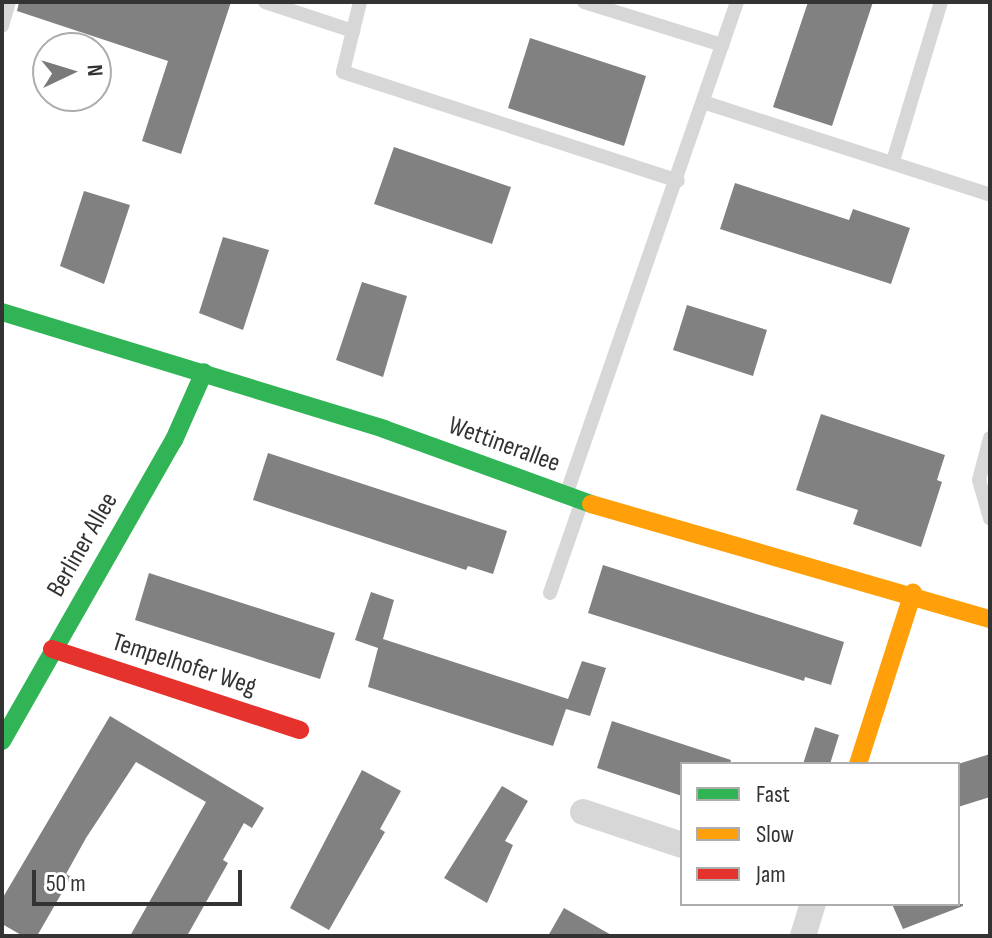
<!DOCTYPE html>
<html>
<head>
<meta charset="utf-8">
<style>
	body { margin:0 }
	#map { position:relative; width:992px; height:938px; overflow:hidden; background:#fff; font-family:"Sofia Sans Condensed",sans-serif }
	div>[style] { position:absolute }
	[style*='--x'] { left:calc(var(--x)*1px); top:calc(var(--y)*1px); width:calc(var(--w)*1px); rotate:calc(var(--a)*1deg) }
	.building>* { inset:0; background:#818181 }
	.lane>* { height:14px; margin:-7px; padding:0 7px; transform-origin:7px; border-radius:7px; background:#d7d7d7 }
	.street>* { height:26px; margin:-13px; padding:0 13px; transform-origin:13px; border-radius:13px; background:#d7d7d7 }
	.fast>* { height:18px; margin:-9px; padding:0 9px; transform-origin:9px; border-radius:9px; background:#30b455 }
	.slow>* { height:18px; margin:-9px; padding:0 9px; transform-origin:9px; border-radius:9px; background:#ff9f0a }
	.jam>* { height:18px; margin:-9px; padding:0 9px; transform-origin:9px; border-radius:9px; background:#e5322d }
	span { translate:-50% -50%; white-space:nowrap; text-align:center; line-height:1.15; -webkit-text-stroke:8px #fff; paint-order:stroke }
	.street-label { font-size:26px; color:#333 }
	.frame { position:absolute; inset:0; border:4px solid #333; pointer-events:none }
	.legend { position:absolute; left:680px; top:762px; width:280px; height:144px; box-sizing:border-box; background:#fff; border:2px solid #adadad; margin:0; padding:10px 14px; list-style:none; font-size:24px; color:#333 }
	.legend li { display:flex; align-items:center; gap:16px; height:40px }
	.legend b { width:40px; border:2px solid #adadad }
	.north { position:absolute; left:32px; top:32px; width:80px; height:80px; box-sizing:border-box; background:#fff; border:2px solid #adadad; border-radius:50%; rotate:86deg; font-size:22px; font-weight:700; line-height:32px; text-align:center; color:#333 }
	.north::after { content:''; display:block; margin:auto; width:28px; height:36px; background:#7a7a7a; clip-path:polygon(50% 0,100% 100%,50% 72%,0 100%) }
	.scale { position:absolute; left:32px; top:870px; width:210px; height:36px; box-sizing:border-box; border:4px solid #333; border-top:0; padding-left:10px; font-size:24px; line-height:28px; white-space:nowrap; color:#333; -webkit-text-stroke:6px #fff; paint-order:stroke }
</style>
</head>
<body>
<div id="map">
	<div class="building">
		<i style="clip-path:polygon(19px 2px,231px 2px,181px 154px,142px 141px,168px 61px,17px 11px)"></i>
		<i style="clip-path:polygon(808px 2px,873px 2px,832px 126px,773px 107px)"></i>
		<i style="clip-path:polygon(530px 38px,646px 76px,624px 146px,508px 108px)"></i>
		<i style="clip-path:polygon(394px 147px,511px 187px,492px 244px,374px 204px)"></i>
		<i style="clip-path:polygon(735px 183px,849px 220px,853px 209px,910px 228px,891px 284px,720px 229px)"></i>
		<i style="clip-path:polygon(84px 191px,130px 205px,104px 284px,60px 266px)"></i>
		<i style="clip-path:polygon(223px 237px,269px 250px,243px 330px,199px 313px)"></i>
		<i style="clip-path:polygon(362px 282px,407px 296px,383px 377px,336px 360px)"></i>
		<i style="clip-path:polygon(687px 305px,767px 330px,753px 376px,673px 350px)"></i>
		<i style="clip-path:polygon(821px 414px,945px 455px,937px 480px,942px 482px,921px 547px,853px 524px,858px 510px,796px 490px)"></i>
		<i style="clip-path:polygon(268px 453px,507px 531px,493px 574px,468px 566px,466px 570px,253px 500px)"></i>
		<i style="clip-path:polygon(603px 565px,844px 642px,831px 685px,805px 677px,804px 681px,588px 613px)"></i>
		<i style="clip-path:polygon(149px 573px,335px 633px,320px 679px,135px 620px)"></i>
		<i style="clip-path:polygon(371px 592px,394px 600px,383px 639px,568px 699px,582px 661px,606px 668px,590px 716px,566px 709px,553px 746px,368px 687px,378px 648px,355px 640px)"></i>
		<i style="clip-path:polygon(110px 716px,264px 808px,252px 828px,244px 823px,223px 860px,228px 863px,187px 936px,130px 936px,206px 802px,136px 762px,86px 838px,66px 874px,71px 877px,37px 936px,23px 936px,2px 924px,2px 899px)"></i>
		<i style="clip-path:polygon(612px 721px,731px 760px,730px 764px,682px 764px,682px 796px,597px 768px)"></i>
		<i style="clip-path:polygon(815px 727px,839px 735px,830px 764px,803px 764px)"></i>
		<i style="clip-path:polygon(990px 754px,990px 797px,958px 807px,958px 764px)"></i>
		<i style="clip-path:polygon(362px 770px,401px 791px,380px 829px,385px 832px,329px 930px,290px 908px)"></i>
		<i style="clip-path:polygon(502px 786px,528px 801px,505px 841px,513px 845px,487px 903px,444px 878px)"></i>
		<i style="clip-path:polygon(892px 904px,963px 904px,963px 906px,903px 929px)"></i>
		<i style="clip-path:polygon(564px 908px,613px 936px,548px 936px)"></i>
	</div>
	<div class="lane">
		<i style="--x:265;--y:2;--w:93;--a:18.2"></i>
		<i style="--x:360;--y:2;--w:72;--a:103.7"></i>
		<i style="--x:343;--y:72;--w:352;--a:18"></i>
		<i style="--x:584;--y:2;--w:145;--a:17.3"></i>
		<i style="--x:2;--y:26;--w:25;--a:-74"></i>
		<i style="--x:706;--y:103;--w:299;--a:17.9"></i>
		<i style="--x:893;--y:161;--w:166;--a:-73.2"></i>
		<i style="--x:990;--y:438;--w:43;--a:104.7"></i>
		<i style="--x:979;--y:480;--w:40;--a:74"></i>
		<i style="--x:566;--y:495;--w:522;--a:-70.87"></i>
		<i style="--x:550;--y:593;--w:97;--a:-70.8"></i>
	</div>
	<div class="street">
		<i style="--x:583;--y:812;--w:104;--a:18.4"></i>
		<i style="--x:803;--y:936;--w:34;--a:-73"></i>
	</div>
	<div class="fast">
		<i style="--x:2;--y:312;--w:400;--a:17"></i>
		<i style="--x:384;--y:429;--w:220;--a:19.9"></i>
		<i style="--x:2;--y:741;--w:347;--a:-60.3"></i>
		<i style="--x:174;--y:440;--w:74;--a:-66.2"></i>
	</div>
	<div class="slow">
		<i style="--x:591;--y:504;--w:415;--a:16.1"></i>
		<i style="--x:858;--y:764;--w:180;--a:-72.2"></i>
	</div>
	<div class="jam">
		<i style="--x:52;--y:649;--w:261;--a:18.1"></i>
	</div>
	<div class="street-label">
		<span style="left:504px;top:445px;rotate:20deg">Wettinerallee</span>
		<span style="left:83px;top:545px;rotate:-60deg">Berliner Allee</span>
		<span style="left:184px;top:665px;rotate:18deg">Tempelhofer Weg</span>
	</div>
	<div class="frame"></div>
	<ul class="legend">
	<li><b style="height:10px;background:#30b455"></b>Fast</li>
	<li><b style="height:10px;background:#ff9f0a"></b>Slow</li>
	<li><b style="height:10px;background:#e5322d"></b>Jam</li>
	</ul>
	<div class="north">N</div>
	<div class="scale">50 m</div>
</div>
</body>
</html>
